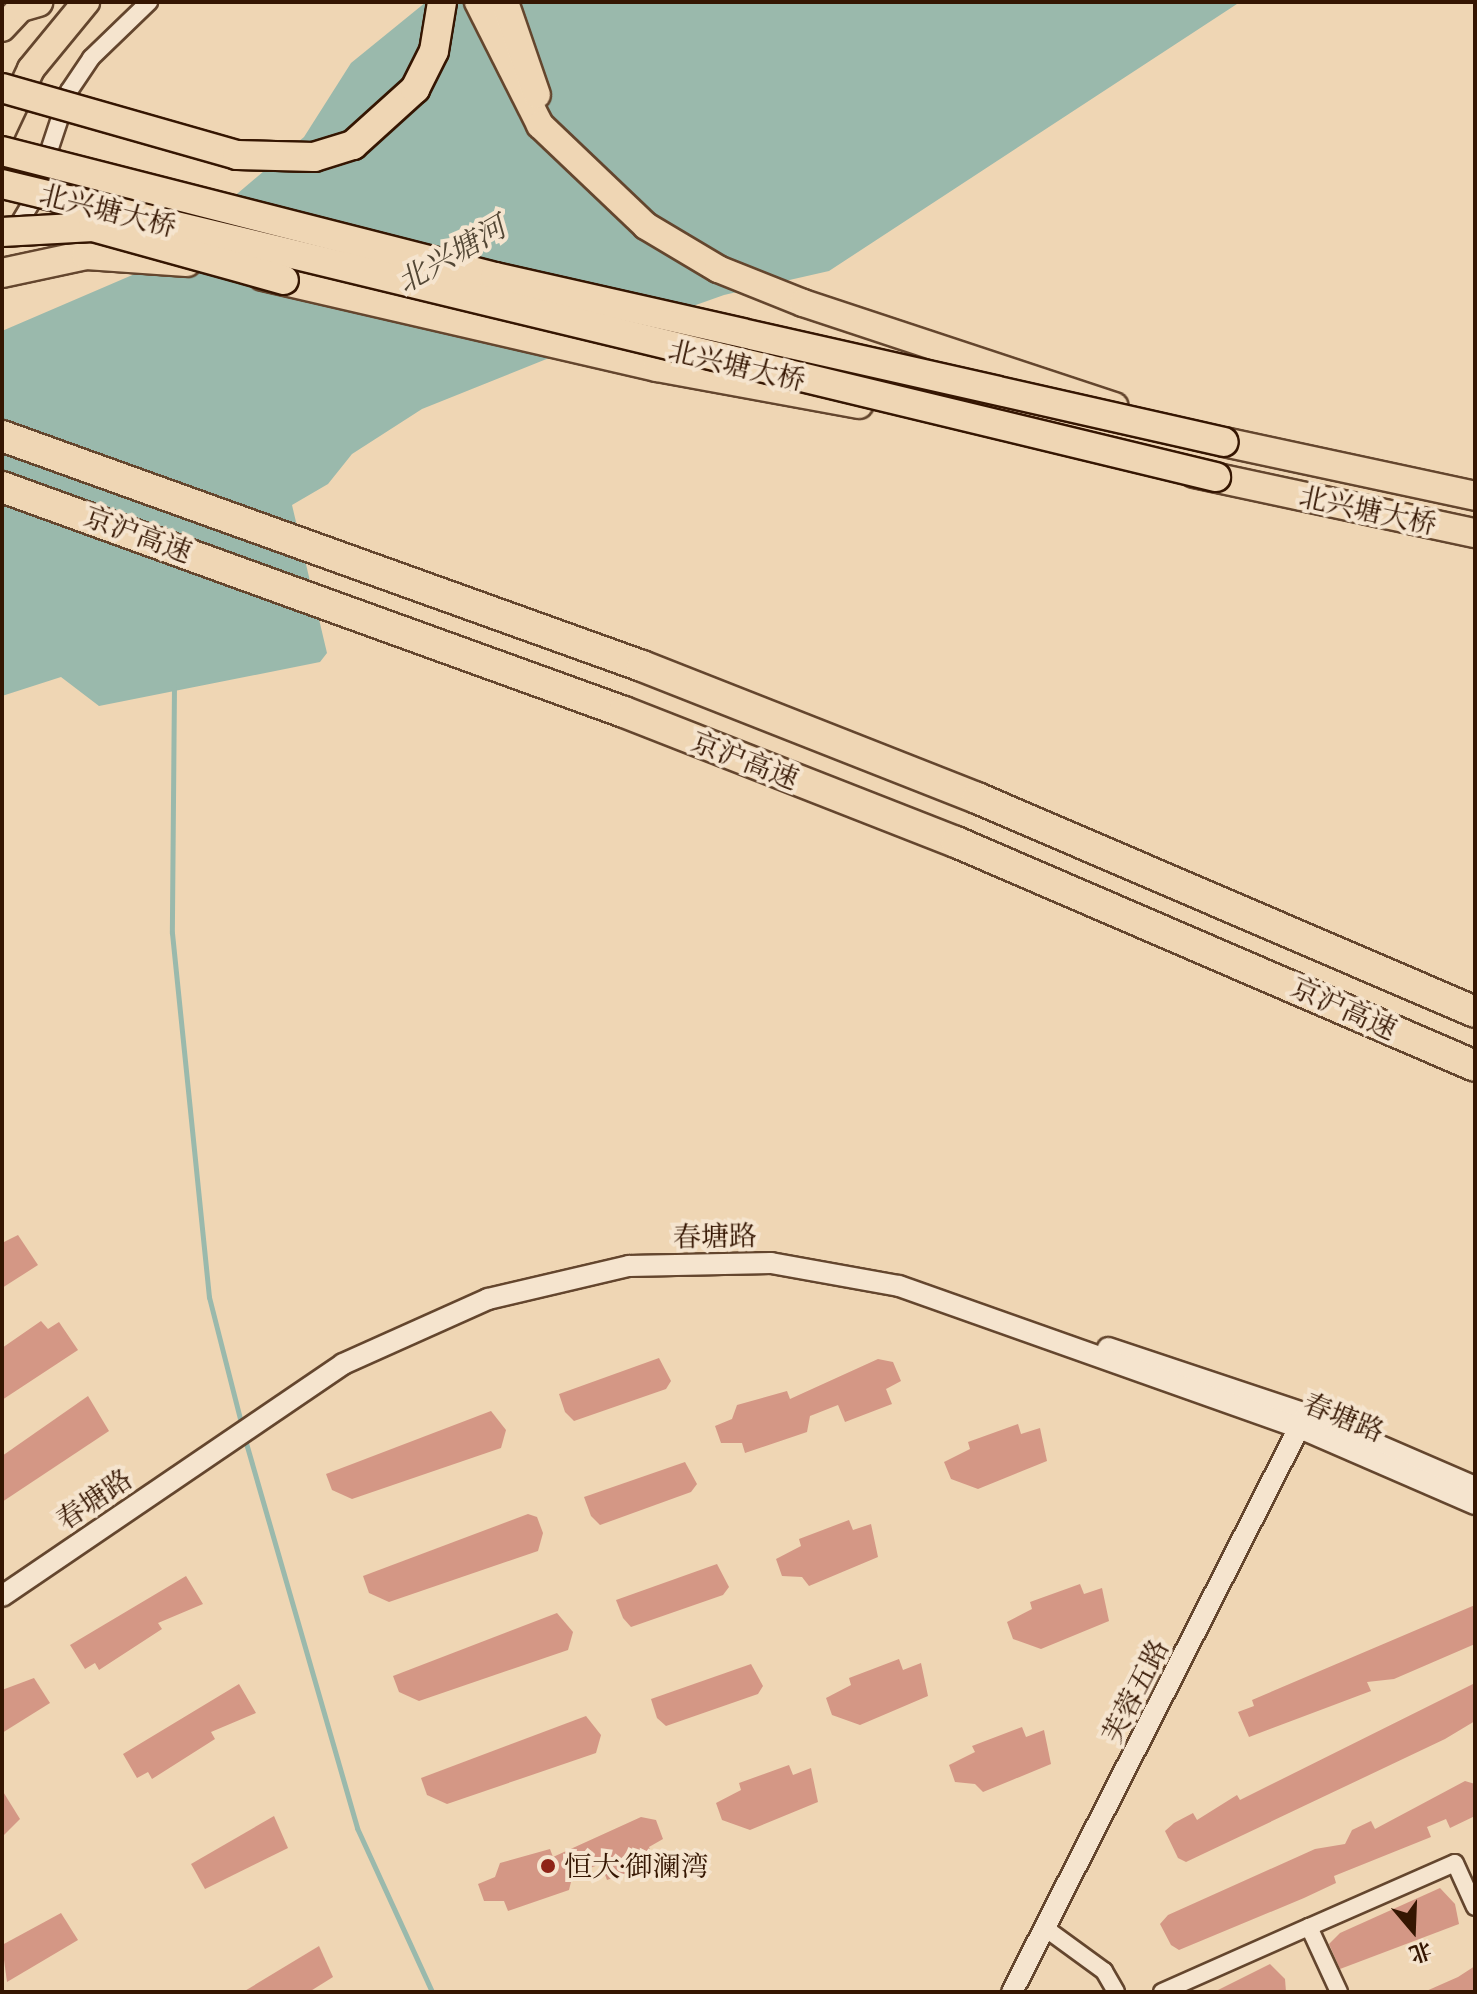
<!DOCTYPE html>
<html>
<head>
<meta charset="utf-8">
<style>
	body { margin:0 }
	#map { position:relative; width:1477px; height:1994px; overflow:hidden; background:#efd6b4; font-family:"Gentium Book Plus","Noto Serif SC",serif }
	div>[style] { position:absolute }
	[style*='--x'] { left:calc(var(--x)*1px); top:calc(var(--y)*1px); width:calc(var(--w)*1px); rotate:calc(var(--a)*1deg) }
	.water>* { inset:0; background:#9ab9ac }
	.stream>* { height:5px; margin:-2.5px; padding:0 2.5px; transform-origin:2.5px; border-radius:2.5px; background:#9ab9ac }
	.building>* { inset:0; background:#d49785 }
	.roads { filter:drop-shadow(2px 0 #64462e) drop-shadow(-2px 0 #64462e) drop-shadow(0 2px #64462e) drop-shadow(0 -2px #64462e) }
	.minor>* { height:16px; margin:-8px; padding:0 8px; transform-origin:8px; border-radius:8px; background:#f5e4ce }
	.tertiary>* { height:20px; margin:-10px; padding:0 10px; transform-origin:10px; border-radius:10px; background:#f5e4ce }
	.primary>* { height:26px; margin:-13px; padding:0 13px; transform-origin:13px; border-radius:13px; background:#efd6b4 }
	.trunk>* { height:28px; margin:-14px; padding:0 14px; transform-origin:14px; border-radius:14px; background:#efd6b4 }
	.motorway>* { height:30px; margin:-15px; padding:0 15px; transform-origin:15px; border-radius:15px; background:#efd6b4 }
	.bridges { filter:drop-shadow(2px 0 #351602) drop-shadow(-2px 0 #351602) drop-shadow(0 2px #351602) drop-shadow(0 -2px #351602) }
	.trunk-bridge>* { height:28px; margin:-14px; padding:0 14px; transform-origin:14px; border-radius:14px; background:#efd6b4 }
	.dots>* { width:22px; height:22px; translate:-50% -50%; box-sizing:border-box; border:4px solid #f5e4ce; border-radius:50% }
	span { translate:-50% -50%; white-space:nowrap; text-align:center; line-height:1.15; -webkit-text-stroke:8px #f5e4ce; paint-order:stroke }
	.street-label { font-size:28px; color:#351602 }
	.poi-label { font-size:28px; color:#351602 }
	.left { translate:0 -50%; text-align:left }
	.water-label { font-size:30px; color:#534735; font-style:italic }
	.frame { position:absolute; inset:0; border:4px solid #351602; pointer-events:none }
	.north { position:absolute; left:1373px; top:1890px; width:80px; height:80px; -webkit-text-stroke:6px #f5e4ce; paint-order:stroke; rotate:161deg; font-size:22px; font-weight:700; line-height:32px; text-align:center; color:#351602 }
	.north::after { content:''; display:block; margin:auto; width:28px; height:36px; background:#351602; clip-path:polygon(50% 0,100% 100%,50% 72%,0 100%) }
</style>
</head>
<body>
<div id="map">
	<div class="water">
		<i style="clip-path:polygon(426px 2px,1240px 2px,829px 271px,724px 295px,569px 350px,422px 409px,352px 454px,328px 484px,292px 505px,327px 653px,320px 662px,99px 706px,61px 677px,2px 696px,2px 331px,151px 267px,304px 137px,351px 63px)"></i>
	</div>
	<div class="stream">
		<i style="--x:174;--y:686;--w:247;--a:90.5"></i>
		<i style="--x:172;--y:933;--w:366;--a:84.2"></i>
		<i style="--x:209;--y:1297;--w:133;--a:75.7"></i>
		<i style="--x:244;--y:1436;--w:408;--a:73.9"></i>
		<i style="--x:357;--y:1828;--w:180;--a:65.4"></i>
	</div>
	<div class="building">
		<i style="clip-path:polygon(18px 1235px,38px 1265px,2px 1288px,2px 1243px)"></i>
		<i style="clip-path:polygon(41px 1321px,48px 1329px,59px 1322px,78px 1350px,2px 1400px,2px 1348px)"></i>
		<i style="clip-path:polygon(659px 1358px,671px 1381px,666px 1389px,574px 1421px,565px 1412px,559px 1394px)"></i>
		<i style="clip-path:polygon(878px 1359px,893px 1362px,901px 1381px,886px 1389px,892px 1404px,845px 1422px,838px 1405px,810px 1416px,807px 1432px,745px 1453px,742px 1443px,721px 1443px,715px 1426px,732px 1419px,737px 1405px,787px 1391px,790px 1399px)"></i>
		<i style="clip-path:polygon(88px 1396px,109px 1431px,2px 1502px,2px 1456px)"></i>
		<i style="clip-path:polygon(491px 1411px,506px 1430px,501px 1448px,352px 1499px,332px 1490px,326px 1474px)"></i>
		<i style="clip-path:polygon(1018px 1424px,1021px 1434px,1040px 1428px,1047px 1461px,978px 1489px,951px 1479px,944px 1462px,970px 1449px,968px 1442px)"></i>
		<i style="clip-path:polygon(685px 1462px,697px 1484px,691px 1492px,600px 1525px,591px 1516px,584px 1497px)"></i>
		<i style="clip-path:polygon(528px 1514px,537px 1517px,543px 1533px,538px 1551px,389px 1602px,369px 1593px,363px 1576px)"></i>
		<i style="clip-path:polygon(849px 1520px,853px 1530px,871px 1524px,878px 1557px,809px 1586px,802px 1577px,782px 1576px,776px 1559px,801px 1546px,799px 1539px)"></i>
		<i style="clip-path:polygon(717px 1564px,729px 1587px,723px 1595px,631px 1627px,623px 1618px,616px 1600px)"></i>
		<i style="clip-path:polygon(186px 1576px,203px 1604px,158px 1623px,162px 1629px,99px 1670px,95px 1663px,85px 1669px,70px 1645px)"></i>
		<i style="clip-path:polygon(1080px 1584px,1084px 1594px,1102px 1588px,1109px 1621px,1041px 1649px,1013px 1639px,1007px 1622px,1032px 1609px,1030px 1602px)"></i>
		<i style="clip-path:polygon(1475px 1605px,1475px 1644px,1394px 1679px,1367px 1682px,1371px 1691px,1249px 1737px,1238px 1712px,1254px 1706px,1252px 1700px)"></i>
		<i style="clip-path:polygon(557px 1613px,573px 1632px,568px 1650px,419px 1701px,399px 1692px,393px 1676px)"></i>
		<i style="clip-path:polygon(899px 1659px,903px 1670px,921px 1663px,928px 1696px,860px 1725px,832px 1715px,826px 1698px,851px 1685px,849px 1678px)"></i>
		<i style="clip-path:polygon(751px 1664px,763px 1686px,758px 1694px,666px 1726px,657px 1718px,651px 1699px)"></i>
		<i style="clip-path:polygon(34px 1678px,50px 1703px,2px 1733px,2px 1690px)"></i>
		<i style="clip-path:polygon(1475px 1683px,1475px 1721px,1445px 1739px,1186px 1862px,1178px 1858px,1165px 1831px,1174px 1823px,1193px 1813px,1197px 1820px,1237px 1795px,1240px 1800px)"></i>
		<i style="clip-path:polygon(239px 1684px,256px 1713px,211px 1732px,215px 1739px,152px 1779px,148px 1772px,137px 1778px,123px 1754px)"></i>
		<i style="clip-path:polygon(586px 1716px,601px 1735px,596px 1753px,447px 1804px,427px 1795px,421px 1778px)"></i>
		<i style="clip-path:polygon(1022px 1727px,1026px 1737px,1044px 1730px,1051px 1764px,983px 1792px,975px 1784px,955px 1782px,949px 1765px,975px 1752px,972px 1746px)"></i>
		<i style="clip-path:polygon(789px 1765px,793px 1775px,811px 1768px,818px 1802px,750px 1830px,722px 1820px,716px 1803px,741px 1790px,739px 1783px)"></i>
		<i style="clip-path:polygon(1465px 1781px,1475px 1784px,1475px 1816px,1450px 1828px,1446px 1819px,1427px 1827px,1431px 1837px,1334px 1876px,1336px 1883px,1304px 1898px,1179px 1950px,1171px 1945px,1160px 1924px,1168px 1915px,1315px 1849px,1345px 1844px,1352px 1830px,1371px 1821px,1375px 1829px)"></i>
		<i style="clip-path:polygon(2px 1790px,20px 1819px,2px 1837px)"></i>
		<i style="clip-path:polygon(274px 1816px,288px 1848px,205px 1889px,191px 1864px)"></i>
		<i style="clip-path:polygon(641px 1817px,656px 1820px,663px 1839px,649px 1847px,655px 1863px,607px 1880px,601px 1864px,573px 1874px,569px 1890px,508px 1911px,504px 1901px,484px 1901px,478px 1884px,495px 1877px,500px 1863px,550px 1849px,553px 1857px)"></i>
		<i style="clip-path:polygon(1440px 1888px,1455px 1904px,1459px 1924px,1340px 1969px,1329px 1944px,1340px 1933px)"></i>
		<i style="clip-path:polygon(61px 1913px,78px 1940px,7px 1982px,2px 1945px)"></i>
		<i style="clip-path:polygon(319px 1946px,333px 1977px,309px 1992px,243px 1992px)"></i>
		<i style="clip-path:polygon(1270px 1964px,1285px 1979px,1286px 1992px,1214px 1992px)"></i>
		<i style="clip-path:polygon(1475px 1966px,1475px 1992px,1424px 1992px,1458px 1977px)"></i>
	</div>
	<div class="roads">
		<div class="minor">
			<i style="--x:12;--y:235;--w:39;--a:-59"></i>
			<i style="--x:32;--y:202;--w:117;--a:-71.6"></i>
			<i style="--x:69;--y:91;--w:40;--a:-56"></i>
			<i style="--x:91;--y:58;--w:81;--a:-44"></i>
			<i style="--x:1309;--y:1927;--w:159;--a:-23.7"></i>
			<i style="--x:1455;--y:1863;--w:48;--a:65.6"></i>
			<i style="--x:1045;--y:1928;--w:73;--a:36.1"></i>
			<i style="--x:1104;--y:1971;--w:24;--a:60"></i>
			<i style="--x:1162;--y:1992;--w:161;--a:-23.9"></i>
			<i style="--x:1309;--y:1927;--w:72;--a:65.2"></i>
		</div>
		<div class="tertiary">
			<i style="--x:1108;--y:1348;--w:209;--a:18.4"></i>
			<i style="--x:1306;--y:1414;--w:184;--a:23.4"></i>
			<i style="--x:2;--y:1596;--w:412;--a:-34.2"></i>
			<i style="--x:343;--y:1364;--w:159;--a:-24.1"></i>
			<i style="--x:488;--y:1299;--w:145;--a:-13.2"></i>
			<i style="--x:629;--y:1266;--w:142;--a:-1.2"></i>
			<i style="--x:771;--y:1263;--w:130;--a:10.2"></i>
			<i style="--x:899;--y:1286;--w:425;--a:19.5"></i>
			<i style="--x:1300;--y:1428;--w:191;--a:23.5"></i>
			<i style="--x:1012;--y:1992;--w:644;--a:-63.04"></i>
		</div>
		<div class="primary">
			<i style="--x:478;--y:2;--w:138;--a:63.2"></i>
			<i style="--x:540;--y:125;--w:146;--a:43.6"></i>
			<i style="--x:646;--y:226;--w:84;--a:30.8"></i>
			<i style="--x:718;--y:269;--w:92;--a:21.8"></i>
			<i style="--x:803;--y:303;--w:328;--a:18.3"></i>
			<i style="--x:505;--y:2;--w:98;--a:71"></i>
			<i style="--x:2;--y:28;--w:35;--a:-47"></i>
			<i style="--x:2;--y:131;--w:68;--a:-64.9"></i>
			<i style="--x:31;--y:69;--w:87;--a:-50.6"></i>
		</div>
		<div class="trunk">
			<i style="--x:21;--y:7;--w:18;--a:-16"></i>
			<i style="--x:2;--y:273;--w:86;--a:-12.1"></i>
			<i style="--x:86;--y:255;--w:101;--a:4"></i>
			<i style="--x:263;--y:276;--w:404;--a:13"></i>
			<i style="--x:657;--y:367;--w:205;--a:10.4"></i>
			<i style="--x:1224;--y:442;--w:257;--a:12.1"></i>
			<i style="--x:1194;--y:473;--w:287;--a:12.1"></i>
		</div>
		<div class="motorway">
			<i style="--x:2;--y:436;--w:680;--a:19.77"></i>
			<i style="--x:642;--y:666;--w:360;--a:21.5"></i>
			<i style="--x:977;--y:798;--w:542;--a:23.25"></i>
			<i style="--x:2;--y:487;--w:661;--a:19.89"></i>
			<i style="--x:624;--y:712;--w:357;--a:21.4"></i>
			<i style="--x:956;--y:842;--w:565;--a:23.34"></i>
		</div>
	</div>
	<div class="bridges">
		<div class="trunk-bridge">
			<i style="--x:2;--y:88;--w:244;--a:15.9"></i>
			<i style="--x:237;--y:155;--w:77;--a:1.5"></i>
			<i style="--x:314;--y:157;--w:41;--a:-17.1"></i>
			<i style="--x:353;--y:145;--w:84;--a:-42.1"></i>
			<i style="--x:415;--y:89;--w:42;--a:-63.4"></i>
			<i style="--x:434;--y:51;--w:50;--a:-80.7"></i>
			<i style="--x:2;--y:151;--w:509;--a:14.34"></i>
			<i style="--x:495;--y:277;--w:747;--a:12.75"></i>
			<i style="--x:2;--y:184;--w:1249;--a:13.57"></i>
			<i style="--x:2;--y:232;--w:91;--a:-3.1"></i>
			<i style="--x:93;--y:227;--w:198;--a:15.5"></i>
		</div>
	</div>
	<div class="dots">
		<i style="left:548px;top:1866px;background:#8f2418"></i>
	</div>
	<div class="street-label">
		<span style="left:108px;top:210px;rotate:14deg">北兴塘大桥</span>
		<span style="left:737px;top:365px;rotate:13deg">北兴塘大桥</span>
		<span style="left:1368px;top:510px;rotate:12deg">北兴塘大桥</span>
		<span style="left:138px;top:534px;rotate:20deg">京沪高速</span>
		<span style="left:745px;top:760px;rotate:21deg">京沪高速</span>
		<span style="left:1344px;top:1008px;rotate:24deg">京沪高速</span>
		<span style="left:715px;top:1236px;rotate:-1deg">春塘路</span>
		<span style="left:1344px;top:1417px;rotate:22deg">春塘路</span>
		<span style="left:94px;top:1499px;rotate:-34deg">春塘路</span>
		<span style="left:1135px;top:1691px;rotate:-63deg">芙蓉五路</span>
	</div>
	<div class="poi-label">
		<span class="left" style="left:564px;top:1866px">恒大·御澜湾</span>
	</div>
	<div class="water-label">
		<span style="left:451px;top:254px;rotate:-30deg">北兴塘河</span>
	</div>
	<div class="frame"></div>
	<div class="north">北</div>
</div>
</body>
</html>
